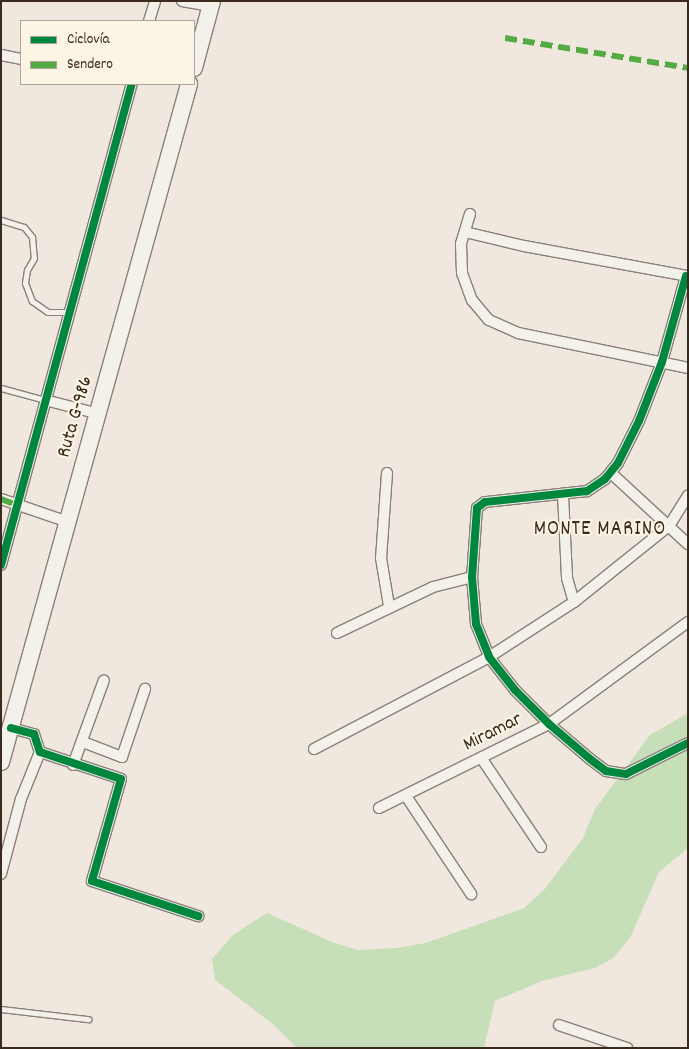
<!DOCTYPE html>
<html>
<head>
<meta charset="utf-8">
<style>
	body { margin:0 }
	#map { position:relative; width:689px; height:1049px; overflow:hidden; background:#f0e7de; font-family:Dekko,sans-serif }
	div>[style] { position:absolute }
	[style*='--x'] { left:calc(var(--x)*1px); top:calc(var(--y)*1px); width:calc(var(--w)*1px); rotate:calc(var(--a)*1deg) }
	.green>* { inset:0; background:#c7dfb9 }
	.roads { filter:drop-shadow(1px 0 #888079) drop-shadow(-1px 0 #888079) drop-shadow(0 1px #888079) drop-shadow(0 -1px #888079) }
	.service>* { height:5px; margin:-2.5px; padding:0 2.5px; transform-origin:2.5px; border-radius:2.5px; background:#f4f0ea }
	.minor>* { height:10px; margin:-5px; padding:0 5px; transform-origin:5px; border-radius:5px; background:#f4f0ea }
	.primary>* { height:16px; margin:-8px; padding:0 8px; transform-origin:8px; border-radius:8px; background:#f4f0ea }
	.quiet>* { height:6px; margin-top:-3px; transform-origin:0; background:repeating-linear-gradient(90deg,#55ab43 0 12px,transparent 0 18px) }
	.cycleway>* { height:8px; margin:-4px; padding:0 4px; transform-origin:4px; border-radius:4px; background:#00873e }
	span { translate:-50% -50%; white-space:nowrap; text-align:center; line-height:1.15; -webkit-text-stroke:4px #fcf5e5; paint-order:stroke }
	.street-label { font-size:20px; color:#3b2a1e }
	.neighbourhood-label { font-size:21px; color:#3b2a1e; letter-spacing:1px }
	.frame { position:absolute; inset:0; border:2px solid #3b2a1e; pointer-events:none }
	.legend { position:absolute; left:20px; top:20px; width:175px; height:65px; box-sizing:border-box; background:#fcf5e5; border:1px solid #afa495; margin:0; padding:6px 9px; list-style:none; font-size:15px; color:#3b2a1e }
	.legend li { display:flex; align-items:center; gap:10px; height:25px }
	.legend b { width:25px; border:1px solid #afa495 }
</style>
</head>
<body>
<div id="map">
	<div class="green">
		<i style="clip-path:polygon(688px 713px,688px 848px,659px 872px,630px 938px,612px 959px,595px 968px,542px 981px,495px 1001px,484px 1048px,297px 1048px,274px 1025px,215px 980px,212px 959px,233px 935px,267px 913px,332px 942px,357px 950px,396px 948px,426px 943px,524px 908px,544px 890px,583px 838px,595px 809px,650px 735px)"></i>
	</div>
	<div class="roads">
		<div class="service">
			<i style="--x:1;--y:220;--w:24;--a:17"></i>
			<i style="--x:24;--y:227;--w:13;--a:51"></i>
			<i style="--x:32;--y:237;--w:21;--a:85"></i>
			<i style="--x:34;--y:258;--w:14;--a:120"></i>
			<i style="--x:27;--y:270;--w:13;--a:99"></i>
			<i style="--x:25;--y:283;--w:19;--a:69"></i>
			<i style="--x:32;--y:301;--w:19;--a:35"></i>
			<i style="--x:48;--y:312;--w:20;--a:0"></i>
			<i style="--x:1;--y:388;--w:46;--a:15.3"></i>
			<i style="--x:1;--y:1009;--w:88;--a:6.6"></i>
		</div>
		<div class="minor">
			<i style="--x:182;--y:1;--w:29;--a:10"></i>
			<i style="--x:149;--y:21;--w:21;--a:-73"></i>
			<i style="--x:1;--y:55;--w:20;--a:11"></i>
			<i style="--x:470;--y:214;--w:31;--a:107"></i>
			<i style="--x:461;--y:244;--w:29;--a:88"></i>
			<i style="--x:462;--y:273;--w:29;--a:70"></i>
			<i style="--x:472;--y:300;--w:26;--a:50"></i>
			<i style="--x:489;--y:320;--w:32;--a:24"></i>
			<i style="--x:518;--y:333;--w:174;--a:11.6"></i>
			<i style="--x:465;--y:232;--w:61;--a:13.3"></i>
			<i style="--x:524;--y:246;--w:167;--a:10.4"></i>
			<i style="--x:686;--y:276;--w:89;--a:105.6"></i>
			<i style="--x:662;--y:362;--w:63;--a:111.3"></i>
			<i style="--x:639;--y:421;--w:47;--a:116.6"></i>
			<i style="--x:618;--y:463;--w:21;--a:129"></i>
			<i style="--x:605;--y:479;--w:22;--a:146"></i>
			<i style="--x:587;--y:491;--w:103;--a:173.8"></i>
			<i style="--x:485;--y:502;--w:10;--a:143"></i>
			<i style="--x:477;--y:508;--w:69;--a:94.1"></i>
			<i style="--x:472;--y:577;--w:47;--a:85.1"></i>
			<i style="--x:476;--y:624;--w:35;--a:68"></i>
			<i style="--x:489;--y:657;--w:42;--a:51.8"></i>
			<i style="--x:515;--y:690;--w:48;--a:45"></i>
			<i style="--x:549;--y:724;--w:54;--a:40.5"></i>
			<i style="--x:590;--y:759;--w:20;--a:37"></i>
			<i style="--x:606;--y:771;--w:20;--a:9"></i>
			<i style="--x:626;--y:774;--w:69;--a:-26.6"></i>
			<i style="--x:45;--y:400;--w:56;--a:14.5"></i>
			<i style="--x:387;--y:473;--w:85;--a:94"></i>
			<i style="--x:381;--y:558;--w:49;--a:80.5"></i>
			<i style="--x:611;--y:473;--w:105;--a:42.7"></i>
			<i style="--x:563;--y:495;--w:83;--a:87.2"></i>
			<i style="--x:567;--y:578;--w:25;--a:74"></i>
			<i style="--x:1;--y:499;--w:71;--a:18.9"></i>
			<i style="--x:1;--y:565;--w:499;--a:-74.8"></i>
			<i style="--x:337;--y:633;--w:106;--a:-25.6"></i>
			<i style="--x:433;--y:587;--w:40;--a:-14.4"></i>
			<i style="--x:11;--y:728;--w:24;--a:15"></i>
			<i style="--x:34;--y:734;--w:19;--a:72"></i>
			<i style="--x:40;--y:752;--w:85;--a:18.4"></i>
			<i style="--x:121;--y:779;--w:106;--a:105.9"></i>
			<i style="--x:92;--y:881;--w:112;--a:18.3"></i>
			<i style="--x:83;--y:742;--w:42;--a:21"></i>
			<i style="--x:122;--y:757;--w:72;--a:-71.3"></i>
			<i style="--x:314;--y:749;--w:198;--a:-27.7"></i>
			<i style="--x:489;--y:657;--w:101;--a:-32.9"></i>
			<i style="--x:574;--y:602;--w:122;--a:-38.7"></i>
			<i style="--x:669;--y:526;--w:36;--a:-58"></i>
			<i style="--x:482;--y:759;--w:106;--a:56.2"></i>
			<i style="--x:73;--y:765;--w:90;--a:-70"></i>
			<i style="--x:406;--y:796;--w:118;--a:56.4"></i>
			<i style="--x:379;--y:808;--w:190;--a:-26.3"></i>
			<i style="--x:549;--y:724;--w:172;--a:-36.3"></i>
			<i style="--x:1;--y:874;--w:78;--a:-75.1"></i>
			<i style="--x:21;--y:799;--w:51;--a:-68"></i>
			<i style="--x:559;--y:1025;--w:72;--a:18.7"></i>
		</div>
		<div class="primary">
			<i style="--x:194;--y:68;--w:69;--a:-75"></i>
			<i style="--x:1;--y:762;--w:704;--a:-74.5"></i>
		</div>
	</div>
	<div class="quiet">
		<i style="--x:505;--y:38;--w:185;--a:9.3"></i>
		<i style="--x:1;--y:499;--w:17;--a:21"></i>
	</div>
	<div class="cycleway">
		<i style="--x:686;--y:276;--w:89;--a:105.6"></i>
		<i style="--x:662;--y:362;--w:63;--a:111.3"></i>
		<i style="--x:639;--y:421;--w:47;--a:116.6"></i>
		<i style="--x:618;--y:463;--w:21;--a:129"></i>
		<i style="--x:605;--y:479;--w:22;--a:146"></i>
		<i style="--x:587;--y:491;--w:103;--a:173.8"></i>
		<i style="--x:485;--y:502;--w:10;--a:143"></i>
		<i style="--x:477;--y:508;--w:69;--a:94.1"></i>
		<i style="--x:472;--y:577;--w:47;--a:85.1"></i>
		<i style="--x:476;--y:624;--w:35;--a:68"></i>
		<i style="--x:489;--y:657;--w:42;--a:51.8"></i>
		<i style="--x:515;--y:690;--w:48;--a:45"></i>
		<i style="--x:549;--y:724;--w:54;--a:40.5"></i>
		<i style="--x:590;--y:759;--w:20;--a:37"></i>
		<i style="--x:606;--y:771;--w:20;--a:9"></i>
		<i style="--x:626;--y:774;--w:69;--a:-26.6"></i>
		<i style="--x:1;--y:565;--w:499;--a:-74.8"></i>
		<i style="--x:11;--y:728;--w:24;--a:15"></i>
		<i style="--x:34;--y:734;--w:19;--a:72"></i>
		<i style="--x:40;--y:752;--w:85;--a:18.4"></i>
		<i style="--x:121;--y:779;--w:106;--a:105.9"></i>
		<i style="--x:92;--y:881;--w:112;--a:18.3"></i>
	</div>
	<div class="street-label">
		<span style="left:76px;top:417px;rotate:-74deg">Ruta G-986</span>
		<span style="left:493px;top:733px;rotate:-27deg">Miramar</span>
	</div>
	<div class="neighbourhood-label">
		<span style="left:600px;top:530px">MONTE MARINO</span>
	</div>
	<div class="frame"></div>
	<ul class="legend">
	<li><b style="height:6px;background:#00873e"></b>Ciclovía</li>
	<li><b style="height:6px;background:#55ab43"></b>Sendero</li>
	</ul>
</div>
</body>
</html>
